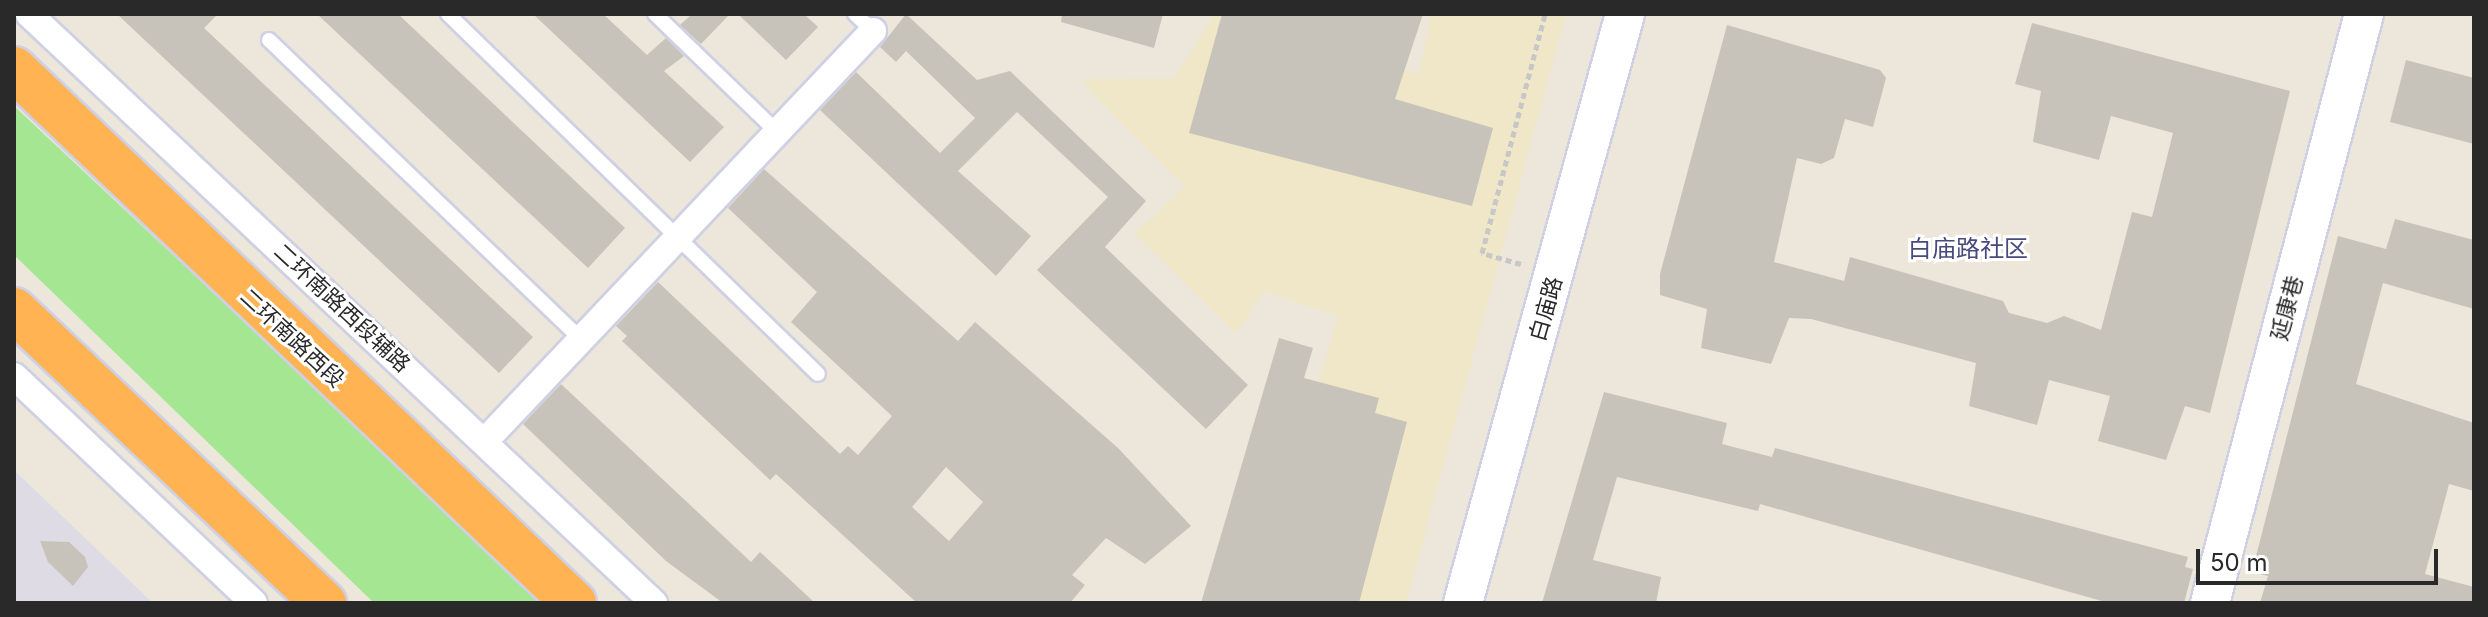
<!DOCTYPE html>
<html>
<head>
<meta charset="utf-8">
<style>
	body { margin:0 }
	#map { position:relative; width:2488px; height:617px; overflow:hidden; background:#ece7da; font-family:Inter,"Noto Sans SC",sans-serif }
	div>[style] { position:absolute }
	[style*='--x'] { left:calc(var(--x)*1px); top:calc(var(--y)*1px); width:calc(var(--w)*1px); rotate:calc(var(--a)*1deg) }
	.industrial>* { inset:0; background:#dfdbe4 }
	.education>* { inset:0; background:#efe7c8 }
	.green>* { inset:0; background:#a5e693 }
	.building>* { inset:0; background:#c7c3ba }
	.path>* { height:5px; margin-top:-2.5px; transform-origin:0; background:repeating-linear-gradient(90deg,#c7c7c7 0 6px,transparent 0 10px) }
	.roads { filter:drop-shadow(2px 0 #cfd0e3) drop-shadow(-2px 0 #cfd0e3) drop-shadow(0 2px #cfd0e3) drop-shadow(0 -2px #cfd0e3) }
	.lane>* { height:14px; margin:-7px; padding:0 7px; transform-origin:7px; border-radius:7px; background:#fff }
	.street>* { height:26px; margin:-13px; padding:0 13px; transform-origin:13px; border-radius:13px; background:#fff }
	.secondary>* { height:38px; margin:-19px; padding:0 19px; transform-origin:19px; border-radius:19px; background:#fff }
	.highway>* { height:44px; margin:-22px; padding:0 22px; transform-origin:22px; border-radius:22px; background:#ffb352 }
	span { translate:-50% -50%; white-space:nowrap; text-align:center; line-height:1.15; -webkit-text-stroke:6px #fff; paint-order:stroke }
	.street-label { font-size:22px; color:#292929 }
	.neighbourhood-label { font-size:24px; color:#474a7c }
	.frame { position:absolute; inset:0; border:16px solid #292929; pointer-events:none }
	.scale { position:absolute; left:2196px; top:549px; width:242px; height:36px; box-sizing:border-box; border:4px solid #292929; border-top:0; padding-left:10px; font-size:24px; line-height:28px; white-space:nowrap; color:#292929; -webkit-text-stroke:6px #fff; paint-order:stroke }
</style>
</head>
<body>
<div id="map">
	<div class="industrial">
		<i style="clip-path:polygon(14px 470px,153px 603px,14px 603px)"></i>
	</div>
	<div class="education">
		<i style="clip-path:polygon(1431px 14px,1566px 14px,1406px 603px,1255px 603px,1338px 316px,1264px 291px,1236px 333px,1134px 233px,1185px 187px,1079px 79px,1174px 78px,1214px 15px,1419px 74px)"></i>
	</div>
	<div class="green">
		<i style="clip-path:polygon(14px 106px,544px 603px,374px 603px,14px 255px)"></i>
	</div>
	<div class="building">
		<i style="clip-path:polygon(117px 14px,218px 14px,204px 28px,533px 337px,499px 373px)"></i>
		<i style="clip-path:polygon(317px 14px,398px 14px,625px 228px,588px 268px)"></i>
		<i style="clip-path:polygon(533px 14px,603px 14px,647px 55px,666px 38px,684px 56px,664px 71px,724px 127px,690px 162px)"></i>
		<i style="clip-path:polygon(692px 14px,730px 14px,701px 44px,680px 25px)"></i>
		<i style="clip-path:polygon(738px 14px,804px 14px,818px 27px,786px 60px)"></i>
		<i style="clip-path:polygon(906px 14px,977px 80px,1010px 71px,1146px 201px,1105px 247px,1248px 385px,1206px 429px,1037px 270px,1108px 197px,1017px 112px,958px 171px,1031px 236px,996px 276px,820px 110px,856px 72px,940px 153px,975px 118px,906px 51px,896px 62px,880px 47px)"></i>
		<i style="clip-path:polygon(1062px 14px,1163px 14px,1154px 48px,1061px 22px)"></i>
		<i style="clip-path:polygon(1222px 14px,1423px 14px,1395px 99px,1493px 128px,1472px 206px,1189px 133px)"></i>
		<i style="clip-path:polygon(2032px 23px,2290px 91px,2210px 413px,2185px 406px,2166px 460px,2098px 441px,2110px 396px,2049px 380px,2037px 425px,1969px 406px,1976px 363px,1811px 319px,1789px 318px,1771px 364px,1701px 348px,1707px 309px,1660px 295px,1660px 274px,1727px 25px,1880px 70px,1886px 78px,1873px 127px,1845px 119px,1834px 158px,1821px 164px,1797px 158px,1774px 262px,1844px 281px,1850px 257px,2003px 301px,2009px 313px,2047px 323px,2064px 316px,2101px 330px,2132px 212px,2152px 217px,2173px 133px,2111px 116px,2099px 160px,2033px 142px,2041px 91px,2015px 84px)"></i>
		<i style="clip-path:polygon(2406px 60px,2474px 78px,2474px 144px,2390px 122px)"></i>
		<i style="clip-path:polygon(evenodd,764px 169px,958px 341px,975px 322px,1118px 448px,1191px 526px,1145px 564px,1106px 538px,1072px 575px,1085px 585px,1070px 603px,917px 603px,776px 474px,770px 480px,622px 341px,627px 336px,616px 326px,658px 282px,840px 454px,848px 446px,858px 455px,892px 416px,791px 322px,817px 292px,728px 208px,764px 169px,946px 467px,983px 502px,949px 541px,912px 507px,946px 467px)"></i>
		<i style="clip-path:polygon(2395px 219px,2474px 240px,2474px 309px,2383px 283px,2356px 384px,2474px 423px,2474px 491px,2449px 484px,2425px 574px,2474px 587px,2474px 603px,2260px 603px,2268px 576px,2252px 572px,2338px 236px,2386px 249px)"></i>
		<i style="clip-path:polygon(1279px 338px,1313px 348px,1304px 378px,1379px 398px,1375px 413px,1407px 422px,1359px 603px,1201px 603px)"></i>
		<i style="clip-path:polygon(561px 384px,751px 562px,760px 552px,815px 603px,723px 603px,666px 561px,523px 424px)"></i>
		<i style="clip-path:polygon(1604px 392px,1727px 423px,1722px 444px,1772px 457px,1775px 448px,2188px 557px,2185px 567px,2193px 569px,2184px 603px,2109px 603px,1760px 504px,1758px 511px,1617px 477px,1593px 560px,1661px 577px,1656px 603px,1542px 603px)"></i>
		<i style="clip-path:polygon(40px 541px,69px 542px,85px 557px,88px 567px,73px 586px,48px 562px)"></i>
	</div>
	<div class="path">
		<i style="--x:1521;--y:264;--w:41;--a:-164.2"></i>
		<i style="--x:1482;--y:253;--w:247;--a:-75.2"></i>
	</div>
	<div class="roads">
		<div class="lane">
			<i style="--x:448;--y:14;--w:516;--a:44.22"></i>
			<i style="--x:655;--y:14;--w:170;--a:44"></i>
			<i style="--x:855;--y:14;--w:25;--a:43"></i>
			<i style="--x:269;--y:40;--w:432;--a:43.8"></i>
		</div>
		<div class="street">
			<i style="--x:29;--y:14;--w:859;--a:43.3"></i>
			<i style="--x:14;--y:376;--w:330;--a:43.4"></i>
			<i style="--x:484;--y:442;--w:566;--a:-46.58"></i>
		</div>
		<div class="secondary">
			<i style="--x:1463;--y:603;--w:611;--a:-74.62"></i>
			<i style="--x:2210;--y:603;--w:609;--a:-75.35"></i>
		</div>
		<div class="highway">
			<i style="--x:14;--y:69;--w:774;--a:43.64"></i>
			<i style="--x:14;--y:310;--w:427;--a:43.4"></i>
		</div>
	</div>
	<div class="street-label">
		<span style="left:342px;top:308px;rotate:43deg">二环南路西段辅路</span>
		<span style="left:2287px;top:308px;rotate:-75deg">延康巷</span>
		<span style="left:1546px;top:309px;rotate:-74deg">白庙路</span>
		<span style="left:292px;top:338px;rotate:43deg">二环南路西段</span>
	</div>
	<div class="neighbourhood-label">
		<span style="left:1968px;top:249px">白庙路社区</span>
	</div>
	<div class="frame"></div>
	<div class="scale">50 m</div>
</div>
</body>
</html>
